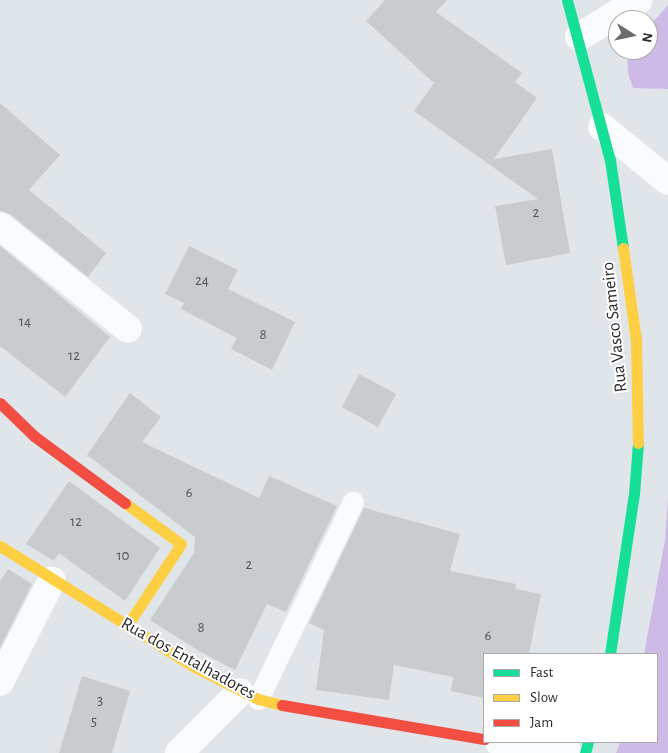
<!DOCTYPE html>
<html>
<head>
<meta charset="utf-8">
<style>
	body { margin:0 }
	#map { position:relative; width:668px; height:753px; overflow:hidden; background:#e0e5e9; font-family:"Alegreya Sans",sans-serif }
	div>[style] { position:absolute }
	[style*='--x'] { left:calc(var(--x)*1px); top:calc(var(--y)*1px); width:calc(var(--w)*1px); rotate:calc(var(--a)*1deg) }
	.green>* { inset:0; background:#cebae7 }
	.building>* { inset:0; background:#c9cccf }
	.lane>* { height:21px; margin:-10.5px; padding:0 10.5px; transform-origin:10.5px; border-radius:10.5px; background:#fafbfc }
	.street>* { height:28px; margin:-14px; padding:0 14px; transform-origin:14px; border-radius:14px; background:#fafbfc }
	.fast>* { height:11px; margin:-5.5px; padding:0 5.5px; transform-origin:5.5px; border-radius:5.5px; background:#16e098 }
	.slow>* { height:11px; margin:-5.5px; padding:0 5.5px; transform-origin:5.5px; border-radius:5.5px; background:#ffcf43 }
	.jam>* { height:11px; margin:-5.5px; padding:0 5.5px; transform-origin:5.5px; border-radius:5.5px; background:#f24e42 }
	span { translate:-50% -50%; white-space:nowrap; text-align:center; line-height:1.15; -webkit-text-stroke:4px #fff; paint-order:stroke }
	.number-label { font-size:15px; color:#545556 }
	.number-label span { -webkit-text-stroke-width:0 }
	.street-label { font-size:18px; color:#2b2b2b }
	.legend { position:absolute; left:483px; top:653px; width:175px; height:90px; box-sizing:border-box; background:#fff; border:1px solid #aaa; margin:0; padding:6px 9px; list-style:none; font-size:15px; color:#2b2b2b }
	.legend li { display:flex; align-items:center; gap:10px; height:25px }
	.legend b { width:25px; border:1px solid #aaa }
	.north { position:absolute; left:608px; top:10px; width:50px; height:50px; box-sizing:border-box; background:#fff; border:1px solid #aaa; border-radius:50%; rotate:100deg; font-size:14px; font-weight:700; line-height:20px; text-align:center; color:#2b2b2b }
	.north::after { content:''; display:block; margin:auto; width:18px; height:22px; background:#6a6c6e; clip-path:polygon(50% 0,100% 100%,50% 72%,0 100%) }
</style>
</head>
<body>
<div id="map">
	<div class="green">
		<i style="clip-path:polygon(668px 5px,668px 89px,633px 88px,628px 73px,627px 50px,648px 50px,648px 20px,643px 20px,646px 16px,653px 22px)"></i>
		<i style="clip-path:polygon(668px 499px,668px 753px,616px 753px,620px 742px,657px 742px,657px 654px,644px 654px,665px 540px)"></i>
	</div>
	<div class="building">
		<i style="clip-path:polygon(385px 0,447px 0,436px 12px,522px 73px,515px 82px,537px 98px,494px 159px,552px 149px,570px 253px,506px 265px,495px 206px,538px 199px,414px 111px,434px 83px,366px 21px)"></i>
		<i style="clip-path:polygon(0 103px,60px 155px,29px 190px,106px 253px,88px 277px,10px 214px,0 211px)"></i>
		<i style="clip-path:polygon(0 246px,110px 337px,65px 397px,0 346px)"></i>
		<i style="clip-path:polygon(189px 246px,238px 270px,228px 289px,295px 322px,272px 370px,231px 349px,237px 338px,181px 309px,184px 303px,165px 294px)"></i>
		<i style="clip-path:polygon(359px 374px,396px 394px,378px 427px,342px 407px)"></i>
		<i style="clip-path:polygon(130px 393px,161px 417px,142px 442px,259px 498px,269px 476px,337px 506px,286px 612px,267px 604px,235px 670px,199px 651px,150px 620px,194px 553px,195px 537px,87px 455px)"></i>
		<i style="clip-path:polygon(69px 481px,160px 548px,125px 601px,59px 553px,54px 561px,26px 544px)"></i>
		<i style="clip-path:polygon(364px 508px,460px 534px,450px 571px,516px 584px,515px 589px,541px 594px,529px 654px,484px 654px,484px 698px,451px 691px,453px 677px,394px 665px,389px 700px,316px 690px,324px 630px,309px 623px)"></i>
		<i style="clip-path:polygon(8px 569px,32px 584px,0 648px,0 581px)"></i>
		<i style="clip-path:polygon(82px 676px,130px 691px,112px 753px,59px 753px)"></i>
	</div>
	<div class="lane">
		<i style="--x:258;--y:699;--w:219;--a:-64.3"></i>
	</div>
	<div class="street">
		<i style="--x:579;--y:37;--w:70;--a:-31.7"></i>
		<i style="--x:602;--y:127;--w:85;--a:39.3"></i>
		<i style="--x:0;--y:226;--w:164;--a:38.8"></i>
		<i style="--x:0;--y:682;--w:114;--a:-63"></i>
		<i style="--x:499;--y:742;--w:70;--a:9.1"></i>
		<i style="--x:179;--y:753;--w:86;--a:-45"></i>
	</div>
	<div class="fast">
		<i style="--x:567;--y:0;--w:166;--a:75"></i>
		<i style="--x:610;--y:160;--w:89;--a:81.6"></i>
		<i style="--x:610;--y:654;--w:162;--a:-81.5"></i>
		<i style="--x:634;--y:494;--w:51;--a:-85.5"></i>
		<i style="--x:585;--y:753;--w:11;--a:-75"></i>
	</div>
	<div class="slow">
		<i style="--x:623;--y:248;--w:93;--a:82"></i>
		<i style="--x:636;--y:340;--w:103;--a:88.9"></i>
		<i style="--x:125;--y:503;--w:69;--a:36.2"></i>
		<i style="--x:181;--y:544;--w:98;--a:123.4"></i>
		<i style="--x:0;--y:546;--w:225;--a:31.9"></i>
		<i style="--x:191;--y:665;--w:75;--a:26.9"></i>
		<i style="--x:258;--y:699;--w:25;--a:14"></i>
	</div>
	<div class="jam">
		<i style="--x:0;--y:403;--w:47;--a:44.1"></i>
		<i style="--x:34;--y:436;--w:113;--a:36.4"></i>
		<i style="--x:282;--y:705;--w:205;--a:9.6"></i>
	</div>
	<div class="number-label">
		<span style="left:536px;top:213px">2</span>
		<span style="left:202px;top:281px">24</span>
		<span style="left:25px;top:322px">14</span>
		<span style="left:263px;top:335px">8</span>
		<span style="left:74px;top:356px">12</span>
		<span style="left:189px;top:493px">6</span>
		<span style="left:76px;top:522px">12</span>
		<span style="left:123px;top:556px">10</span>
		<span style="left:249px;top:565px">2</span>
		<span style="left:201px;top:628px">8</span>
		<span style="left:488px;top:636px">6</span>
		<span style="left:100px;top:701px">3</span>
		<span style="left:94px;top:722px">5</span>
	</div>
	<div class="street-label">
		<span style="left:615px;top:327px;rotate:-96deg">Rua Vasco Sameiro</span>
		<span style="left:188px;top:659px;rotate:29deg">Rua dos Entalhadores</span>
	</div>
	<ul class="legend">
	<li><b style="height:6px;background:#16e098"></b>Fast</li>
	<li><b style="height:6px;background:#ffcf43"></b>Slow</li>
	<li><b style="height:6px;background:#f24e42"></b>Jam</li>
	</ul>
	<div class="north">N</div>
</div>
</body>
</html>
